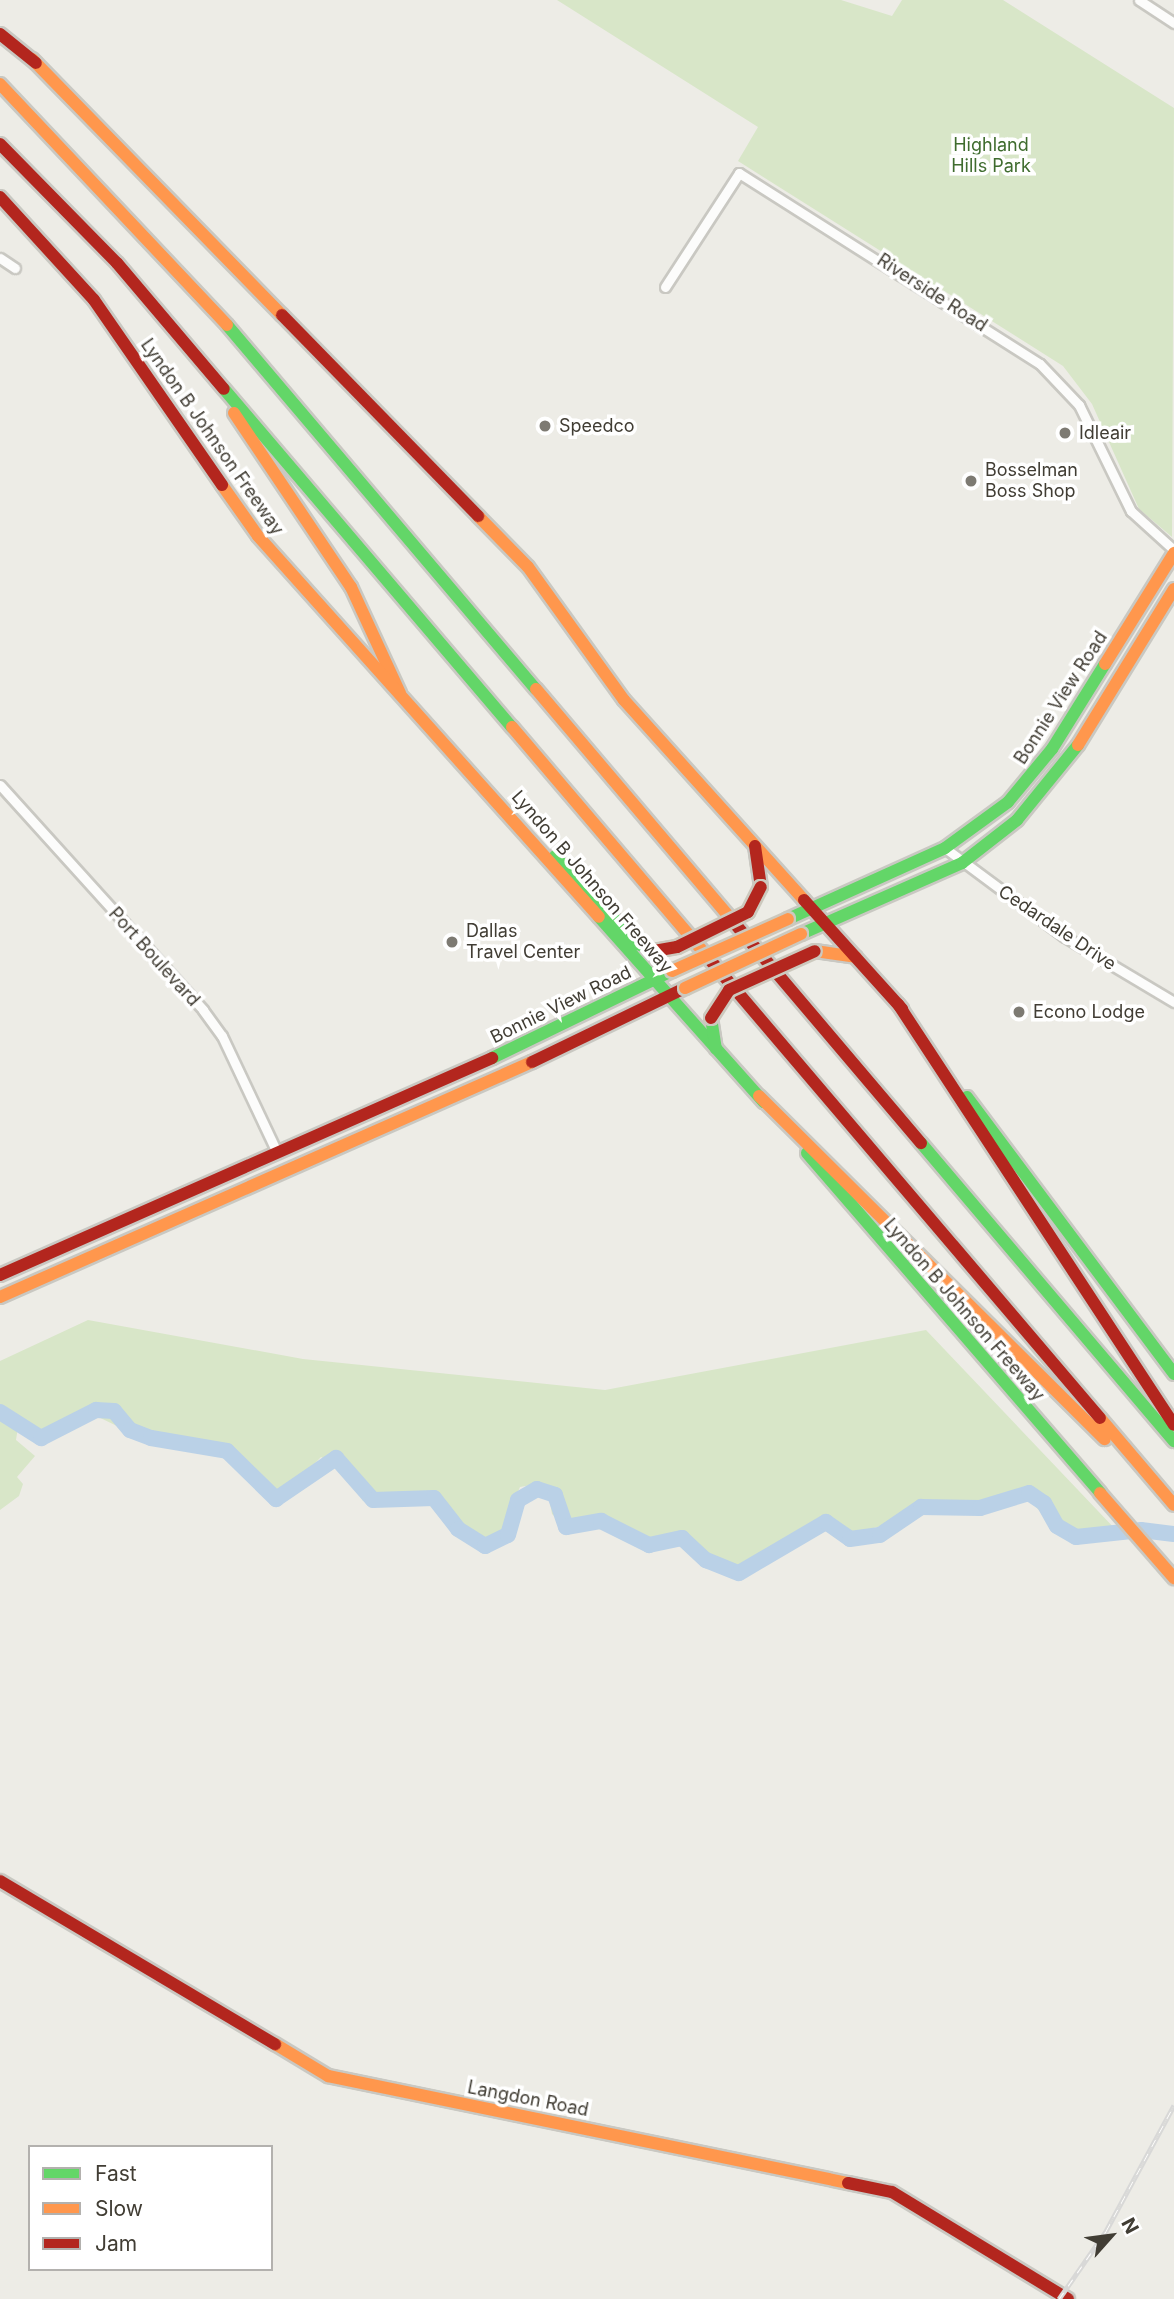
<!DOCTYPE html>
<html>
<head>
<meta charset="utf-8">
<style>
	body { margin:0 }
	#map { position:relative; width:1174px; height:2299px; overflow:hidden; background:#edece6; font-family:Inter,sans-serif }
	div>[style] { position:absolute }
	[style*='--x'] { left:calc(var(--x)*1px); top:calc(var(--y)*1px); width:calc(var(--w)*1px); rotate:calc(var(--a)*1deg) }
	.green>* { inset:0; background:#d8e6c8 }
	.river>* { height:16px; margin:-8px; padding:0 8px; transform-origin:8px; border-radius:8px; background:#bad1e7 }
	.roads { filter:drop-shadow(2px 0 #c9c8c2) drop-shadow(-2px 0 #c9c8c2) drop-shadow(0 2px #c9c8c2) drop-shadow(0 -2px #c9c8c2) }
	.street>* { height:9px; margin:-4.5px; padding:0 4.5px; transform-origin:4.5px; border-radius:4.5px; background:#fcfcfb }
	.fast>* { height:12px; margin:-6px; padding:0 6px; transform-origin:6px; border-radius:6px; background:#63d668 }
	.slow>* { height:12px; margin:-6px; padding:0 6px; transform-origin:6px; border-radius:6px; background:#ff974d }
	.jam>* { height:12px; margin:-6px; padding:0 6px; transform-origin:6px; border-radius:6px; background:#b3261e }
	.rail>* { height:5px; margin-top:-2.5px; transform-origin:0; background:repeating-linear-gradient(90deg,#fff 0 8px,#d8d8d7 0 16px); box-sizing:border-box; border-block:2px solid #d8d8d7 }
	.bridges { filter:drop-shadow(2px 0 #ccc9be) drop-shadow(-2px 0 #ccc9be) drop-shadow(0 2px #ccc9be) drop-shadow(0 -2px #ccc9be) }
	.slow-bridge>* { height:12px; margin:-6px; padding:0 6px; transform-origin:6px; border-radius:6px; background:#ff974d }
	.jam-bridge>* { height:12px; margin:-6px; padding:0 6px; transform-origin:6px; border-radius:6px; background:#b3261e }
	.dots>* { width:19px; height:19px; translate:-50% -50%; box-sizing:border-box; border:4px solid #fff; border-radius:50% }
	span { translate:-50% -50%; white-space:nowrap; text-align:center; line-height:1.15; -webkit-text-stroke:7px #fff; paint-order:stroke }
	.park-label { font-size:18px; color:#3f6c2e }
	.street-label { font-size:18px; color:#413d34 }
	.poi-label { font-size:18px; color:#413d34 }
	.left { translate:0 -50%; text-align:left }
	.legend { position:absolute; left:28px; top:2145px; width:245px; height:126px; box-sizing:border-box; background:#fff; border:2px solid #b3b1ae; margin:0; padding:9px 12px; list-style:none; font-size:21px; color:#413d34 }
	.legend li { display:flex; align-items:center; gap:14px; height:35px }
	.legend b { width:35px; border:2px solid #b3b1ae }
	.north { position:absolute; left:1076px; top:2201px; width:70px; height:70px; -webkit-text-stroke:5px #fff; paint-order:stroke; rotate:62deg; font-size:19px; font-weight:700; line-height:28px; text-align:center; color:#413d34 }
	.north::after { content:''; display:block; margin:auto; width:24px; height:32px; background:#413d34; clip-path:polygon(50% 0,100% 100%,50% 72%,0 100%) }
</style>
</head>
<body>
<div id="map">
	<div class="green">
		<i style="clip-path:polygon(557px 0,841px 0,892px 16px,902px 0,1003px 0,1174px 108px,1172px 537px,1139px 509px,1092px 404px,1063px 366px,738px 161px,758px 127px)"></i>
		<i style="clip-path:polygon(88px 1320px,303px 1359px,605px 1390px,926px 1330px,1117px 1531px,1063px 1537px,1026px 1496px,1006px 1492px,966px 1508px,917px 1505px,890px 1524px,840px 1536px,818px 1522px,736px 1570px,702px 1561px,683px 1536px,642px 1543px,600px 1517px,564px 1525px,552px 1514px,548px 1491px,537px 1484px,520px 1487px,502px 1529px,481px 1544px,457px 1532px,430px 1495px,363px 1501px,346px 1471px,321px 1457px,284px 1495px,266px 1496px,222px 1453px,150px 1442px,86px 1411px,44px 1436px,18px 1427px,16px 1440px,35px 1456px,17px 1477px,23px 1484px,19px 1496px,0 1510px,0 1361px)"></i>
	</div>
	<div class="river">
		<i style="--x:0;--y:1412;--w:49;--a:32.4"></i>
		<i style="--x:41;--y:1438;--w:62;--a:-27"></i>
		<i style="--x:96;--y:1410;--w:18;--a:3"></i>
		<i style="--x:114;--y:1411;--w:25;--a:50"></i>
		<i style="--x:130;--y:1430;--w:22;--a:21"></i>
		<i style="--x:151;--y:1438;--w:77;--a:9.7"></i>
		<i style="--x:227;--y:1451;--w:69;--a:44.4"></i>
		<i style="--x:276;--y:1499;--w:73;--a:-34.3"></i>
		<i style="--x:336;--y:1458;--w:56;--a:48.6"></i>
		<i style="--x:373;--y:1500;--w:61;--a:-1.9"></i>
		<i style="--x:434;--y:1498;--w:39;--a:52"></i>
		<i style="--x:458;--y:1529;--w:32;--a:32"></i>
		<i style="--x:485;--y:1546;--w:25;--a:-26"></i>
		<i style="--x:508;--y:1535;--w:36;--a:-74"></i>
		<i style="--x:518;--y:1500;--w:22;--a:-30"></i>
		<i style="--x:537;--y:1489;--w:19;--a:18"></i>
		<i style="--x:555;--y:1495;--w:34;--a:71"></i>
		<i style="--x:566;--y:1527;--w:36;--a:-10"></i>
		<i style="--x:601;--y:1521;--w:54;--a:26.6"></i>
		<i style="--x:649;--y:1545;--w:34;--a:-12"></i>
		<i style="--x:682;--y:1538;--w:33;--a:43"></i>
		<i style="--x:706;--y:1560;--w:35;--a:22"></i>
		<i style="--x:739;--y:1573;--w:101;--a:-30.4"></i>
		<i style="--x:826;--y:1522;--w:29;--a:35"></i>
		<i style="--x:850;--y:1539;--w:30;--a:-8"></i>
		<i style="--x:880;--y:1535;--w:50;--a:-34.3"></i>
		<i style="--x:921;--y:1507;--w:59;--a:1"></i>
		<i style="--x:980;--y:1508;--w:51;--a:-17"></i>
		<i style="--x:1029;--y:1493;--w:18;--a:34"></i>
		<i style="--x:1044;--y:1503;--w:26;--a:61"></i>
		<i style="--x:1057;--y:1526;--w:22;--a:30"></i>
		<i style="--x:1076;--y:1537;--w:65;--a:-6.1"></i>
		<i style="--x:1141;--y:1530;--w:33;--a:7"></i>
	</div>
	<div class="roads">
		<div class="street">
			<i style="--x:1139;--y:0;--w:42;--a:33.3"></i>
			<i style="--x:0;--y:258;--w:18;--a:34"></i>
			<i style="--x:665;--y:287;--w:136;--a:-57"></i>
			<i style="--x:739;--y:173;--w:356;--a:32.4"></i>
			<i style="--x:1040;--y:364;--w:57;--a:46.4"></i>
			<i style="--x:1079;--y:405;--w:118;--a:63.9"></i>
			<i style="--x:1131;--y:511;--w:58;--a:42.2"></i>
			<i style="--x:0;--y:785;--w:303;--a:47.9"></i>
			<i style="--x:203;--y:1010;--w:32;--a:54"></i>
			<i style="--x:222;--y:1036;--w:126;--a:64.7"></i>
			<i style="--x:945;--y:848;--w:149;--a:36.6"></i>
			<i style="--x:1065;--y:937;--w:127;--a:30.8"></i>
		</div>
		<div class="fast">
			<i style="--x:227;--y:325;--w:477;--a:49.7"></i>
			<i style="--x:224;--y:389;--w:444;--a:49.6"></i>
			<i style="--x:555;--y:856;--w:121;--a:46.7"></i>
			<i style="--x:638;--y:944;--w:17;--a:24"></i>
			<i style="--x:599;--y:917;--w:248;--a:48.3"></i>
			<i style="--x:788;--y:919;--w:172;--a:-24.3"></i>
			<i style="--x:945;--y:848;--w:78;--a:-36.1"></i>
			<i style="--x:1008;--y:802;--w:69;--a:-50.3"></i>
			<i style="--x:1052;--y:749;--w:100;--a:-58.1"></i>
			<i style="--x:801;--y:934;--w:176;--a:-23.8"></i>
			<i style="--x:962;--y:863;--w:70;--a:-38"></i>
			<i style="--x:1017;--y:820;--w:97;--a:-50.9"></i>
			<i style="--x:711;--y:1018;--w:31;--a:81"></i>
			<i style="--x:492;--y:1058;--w:200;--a:-25.8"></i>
			<i style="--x:967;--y:1097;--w:346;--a:53.2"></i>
			<i style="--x:921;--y:1143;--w:391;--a:49.7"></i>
			<i style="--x:807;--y:1153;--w:449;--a:49.2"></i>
		</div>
		<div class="slow">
			<i style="--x:32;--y:59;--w:358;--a:45.7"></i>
			<i style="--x:0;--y:84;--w:331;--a:46.7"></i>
			<i style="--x:234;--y:413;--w:210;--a:56.1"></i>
			<i style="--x:351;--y:587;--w:117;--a:65.2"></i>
			<i style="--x:222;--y:485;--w:62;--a:54.8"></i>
			<i style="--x:258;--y:536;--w:511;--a:48.17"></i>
			<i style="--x:478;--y:516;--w:71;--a:45.6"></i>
			<i style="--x:528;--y:567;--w:164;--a:54.2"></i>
			<i style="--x:624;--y:700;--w:269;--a:48"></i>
			<i style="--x:1105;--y:664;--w:131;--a:-58.1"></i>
			<i style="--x:536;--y:689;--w:309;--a:49.7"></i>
			<i style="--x:512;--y:727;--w:307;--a:49.6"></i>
			<i style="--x:1078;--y:745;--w:183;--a:-58.4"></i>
			<i style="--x:815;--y:951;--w:41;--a:8.3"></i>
			<i style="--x:759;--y:1096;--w:487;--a:44.8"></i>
			<i style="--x:0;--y:1297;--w:582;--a:-23.83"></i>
			<i style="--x:1100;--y:1418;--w:114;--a:49.6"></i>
			<i style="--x:1100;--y:1493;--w:113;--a:49"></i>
			<i style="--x:275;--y:2044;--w:62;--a:31.1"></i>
			<i style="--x:328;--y:2076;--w:531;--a:11.63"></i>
		</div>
		<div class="jam">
			<i style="--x:0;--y:34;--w:46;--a:38.9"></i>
			<i style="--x:0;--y:144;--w:167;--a:45.5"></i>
			<i style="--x:117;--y:263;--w:165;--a:49.7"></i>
			<i style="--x:0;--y:197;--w:139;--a:47.6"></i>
			<i style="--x:94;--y:300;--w:225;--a:55.3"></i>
			<i style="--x:282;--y:315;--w:281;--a:45.7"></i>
			<i style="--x:755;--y:846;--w:41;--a:81.7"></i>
			<i style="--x:804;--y:900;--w:147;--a:48"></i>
			<i style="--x:736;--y:925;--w:286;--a:49.7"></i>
			<i style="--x:711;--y:961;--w:600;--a:49.6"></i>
			<i style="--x:898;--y:1004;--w:503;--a:56.75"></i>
			<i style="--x:532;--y:1062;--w:170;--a:-25.8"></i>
			<i style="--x:0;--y:1275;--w:538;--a:-23.8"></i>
			<i style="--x:0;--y:1881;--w:320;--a:30.7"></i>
			<i style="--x:848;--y:2183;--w:45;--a:11.6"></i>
			<i style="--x:892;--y:2192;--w:206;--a:31.3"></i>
		</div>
	</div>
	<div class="rail">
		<i style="--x:1059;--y:2299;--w:83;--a:-55.3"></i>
		<i style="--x:1106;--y:2231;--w:143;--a:-61.6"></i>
	</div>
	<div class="bridges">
		<div class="slow-bridge">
			<i style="--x:672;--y:971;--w:127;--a:-24.1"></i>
			<i style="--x:685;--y:988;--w:128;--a:-25"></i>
		</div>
		<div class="jam-bridge">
			<i style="--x:654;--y:951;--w:23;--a:-10"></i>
			<i style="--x:677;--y:947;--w:79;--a:-26.2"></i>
			<i style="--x:748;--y:912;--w:28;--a:-63"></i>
			<i style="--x:711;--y:1018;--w:33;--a:-57"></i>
			<i style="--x:729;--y:990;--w:94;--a:-24.4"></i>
		</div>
	</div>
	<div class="dots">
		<i style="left:545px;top:426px;background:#7d7a72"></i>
		<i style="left:1065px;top:433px;background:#7d7a72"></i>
		<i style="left:971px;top:481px;background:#7d7a72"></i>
		<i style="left:452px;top:942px;background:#7d7a72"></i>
		<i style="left:1019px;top:1012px;background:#7d7a72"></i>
	</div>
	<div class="park-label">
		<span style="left:991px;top:156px">Highland<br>Hills Park</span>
	</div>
	<div class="street-label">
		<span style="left:932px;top:293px;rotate:33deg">Riverside Road</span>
		<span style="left:212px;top:437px;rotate:55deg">Lyndon B Johnson Freeway</span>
		<span style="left:1061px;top:698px;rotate:-57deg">Bonnie View Road</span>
		<span style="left:592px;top:882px;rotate:49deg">Lyndon B Johnson Freeway</span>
		<span style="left:1057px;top:928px;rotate:34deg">Cedardale Drive</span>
		<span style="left:154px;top:957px;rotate:48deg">Port Boulevard</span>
		<span style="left:561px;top:1005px;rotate:-26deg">Bonnie View Road</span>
		<span style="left:964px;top:1310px;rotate:49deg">Lyndon B Johnson Freeway</span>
		<span style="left:528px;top:2099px;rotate:11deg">Langdon Road</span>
	</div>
	<div class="poi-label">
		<span class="left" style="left:559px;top:426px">Speedco</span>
		<span class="left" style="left:1079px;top:433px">Idleair</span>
		<span class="left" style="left:985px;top:481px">Bosselman<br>Boss Shop</span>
		<span class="left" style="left:466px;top:942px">Dallas<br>Travel Center</span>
		<span class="left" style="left:1033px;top:1012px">Econo Lodge</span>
	</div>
	<ul class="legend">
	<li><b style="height:9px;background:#63d668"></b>Fast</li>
	<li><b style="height:9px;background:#ff974d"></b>Slow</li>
	<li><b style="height:9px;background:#b3261e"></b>Jam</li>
	</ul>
	<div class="north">N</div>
</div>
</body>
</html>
